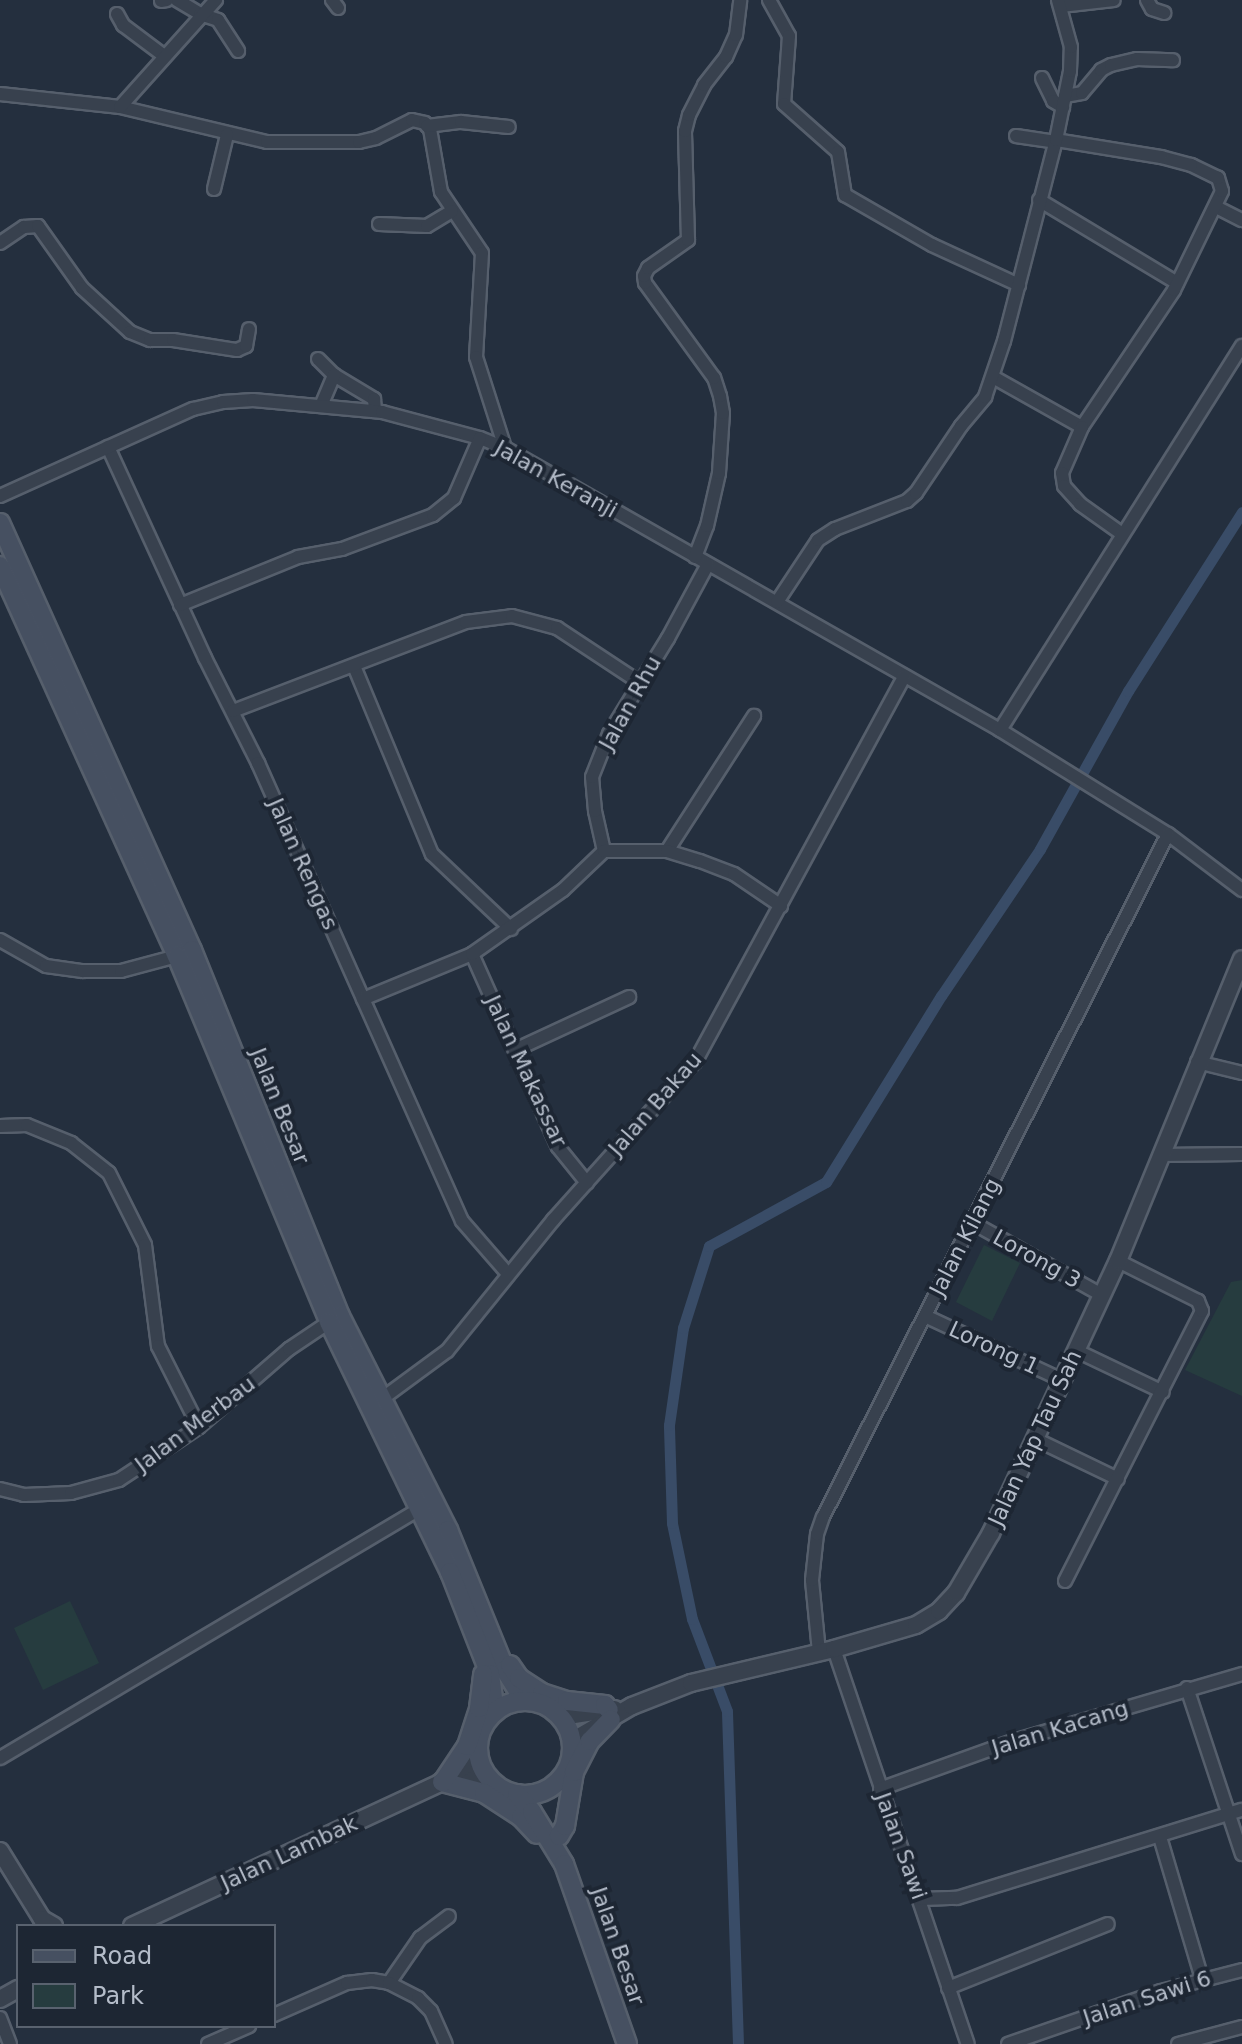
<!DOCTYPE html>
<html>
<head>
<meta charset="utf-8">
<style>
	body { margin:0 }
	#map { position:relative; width:1242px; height:2044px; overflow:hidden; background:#242f3e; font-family:"DejaVu Sans",sans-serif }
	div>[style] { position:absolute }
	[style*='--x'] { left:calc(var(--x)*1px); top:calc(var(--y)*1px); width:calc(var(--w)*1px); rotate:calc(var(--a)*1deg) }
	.green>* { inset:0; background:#263c3f }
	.canal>* { height:11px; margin:-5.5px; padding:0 5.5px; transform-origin:5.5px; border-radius:5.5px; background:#394c67 }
	.roads { filter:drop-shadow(2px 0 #565f6c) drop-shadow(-2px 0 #565f6c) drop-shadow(0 2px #565f6c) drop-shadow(0 -2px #565f6c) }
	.minor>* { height:12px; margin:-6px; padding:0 6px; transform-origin:6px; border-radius:6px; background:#38414e }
	.tertiary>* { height:16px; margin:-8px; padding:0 8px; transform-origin:8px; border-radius:8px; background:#38414e }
	.secondary>* { height:18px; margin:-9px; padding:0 9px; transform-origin:9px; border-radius:9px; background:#465061 }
	.secondary>.ring { margin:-9px; padding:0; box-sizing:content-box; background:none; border:18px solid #465061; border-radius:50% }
	span { translate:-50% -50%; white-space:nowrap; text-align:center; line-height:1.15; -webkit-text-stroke:8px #1d2633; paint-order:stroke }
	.street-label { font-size:22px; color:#b4bcc9 }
	.legend { position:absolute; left:16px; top:1924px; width:260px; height:104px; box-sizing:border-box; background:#1d2633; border:2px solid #59626f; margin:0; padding:10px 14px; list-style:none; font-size:24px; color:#b4bcc9 }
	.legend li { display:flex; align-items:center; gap:16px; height:40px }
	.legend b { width:40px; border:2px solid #59626f }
</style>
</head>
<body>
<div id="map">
	<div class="green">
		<i style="clip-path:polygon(984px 1245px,1020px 1263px,992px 1321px,956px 1302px)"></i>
		<i style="clip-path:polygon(1242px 1280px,1242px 1396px,1185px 1370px,1231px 1282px)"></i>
		<i style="clip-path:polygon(70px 1601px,99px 1663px,43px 1690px,14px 1628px)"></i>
	</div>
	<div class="canal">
		<i style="--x:738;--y:2044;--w:333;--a:-91.9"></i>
		<i style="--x:727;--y:1711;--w:98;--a:-110.8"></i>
		<i style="--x:692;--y:1619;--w:98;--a:-101.8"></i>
		<i style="--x:672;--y:1523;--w:98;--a:-91.8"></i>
		<i style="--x:669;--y:1425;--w:98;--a:-81.8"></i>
		<i style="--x:683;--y:1328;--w:86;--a:-72.4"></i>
		<i style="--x:709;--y:1246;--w:133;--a:-28.7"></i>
		<i style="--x:826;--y:1182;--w:219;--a:-58.3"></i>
		<i style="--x:941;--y:996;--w:177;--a:-56"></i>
		<i style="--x:1040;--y:849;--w:181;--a:-60.9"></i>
		<i style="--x:1128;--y:691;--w:212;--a:-57.5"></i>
	</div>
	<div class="roads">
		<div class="minor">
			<i style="--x:177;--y:0;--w:27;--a:31"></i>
			<i style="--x:200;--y:14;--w:19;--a:18"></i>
			<i style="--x:218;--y:20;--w:37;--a:57"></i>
			<i style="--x:332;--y:0;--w:10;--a:53"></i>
			<i style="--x:769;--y:0;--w:41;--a:60.9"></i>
			<i style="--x:789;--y:36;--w:68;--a:94.2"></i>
			<i style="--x:784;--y:104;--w:72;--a:41.6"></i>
			<i style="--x:838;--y:152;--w:44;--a:80.8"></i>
			<i style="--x:845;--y:195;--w:100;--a:29.9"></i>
			<i style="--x:932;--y:245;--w:96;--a:24.7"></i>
			<i style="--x:1147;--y:0;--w:10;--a:61"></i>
			<i style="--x:1152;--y:9;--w:13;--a:18"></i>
			<i style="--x:161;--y:1;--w:6;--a:-9"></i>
			<i style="--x:1061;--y:6;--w:53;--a:-6.5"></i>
			<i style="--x:117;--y:14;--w:13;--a:61"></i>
			<i style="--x:123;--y:25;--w:50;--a:36.9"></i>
			<i style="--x:1042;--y:78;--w:25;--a:64"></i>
			<i style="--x:1053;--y:101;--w:12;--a:31"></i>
			<i style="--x:0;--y:94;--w:121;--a:6.2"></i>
			<i style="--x:120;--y:107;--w:151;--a:13.4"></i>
			<i style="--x:267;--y:142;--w:92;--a:0"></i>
			<i style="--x:359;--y:142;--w:17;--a:-13"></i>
			<i style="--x:376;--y:138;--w:40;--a:-26.6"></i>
			<i style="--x:412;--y:120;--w:13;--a:13"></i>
			<i style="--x:425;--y:123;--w:8;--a:50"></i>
			<i style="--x:430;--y:129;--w:64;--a:80.1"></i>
			<i style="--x:441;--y:192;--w:73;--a:56.1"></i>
			<i style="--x:482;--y:253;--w:104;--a:93.3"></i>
			<i style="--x:476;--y:357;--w:96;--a:72.3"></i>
			<i style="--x:1065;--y:96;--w:17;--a:-10"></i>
			<i style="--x:1082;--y:93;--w:30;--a:-50"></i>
			<i style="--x:1101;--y:70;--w:11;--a:-27"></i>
			<i style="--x:1111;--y:65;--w:27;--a:-13"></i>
			<i style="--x:1137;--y:59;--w:36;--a:2"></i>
			<i style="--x:120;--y:107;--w:144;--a:-48.1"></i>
			<i style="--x:427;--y:126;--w:34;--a:-7"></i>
			<i style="--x:461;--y:122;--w:48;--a:5.9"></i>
			<i style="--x:1016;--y:136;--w:40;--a:8.5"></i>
			<i style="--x:214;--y:189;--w:56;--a:-76.5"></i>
			<i style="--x:1039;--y:200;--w:161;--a:31"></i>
			<i style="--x:1216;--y:207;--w:29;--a:27"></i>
			<i style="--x:379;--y:224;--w:48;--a:2.4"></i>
			<i style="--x:427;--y:226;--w:29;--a:-31"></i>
			<i style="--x:0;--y:243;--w:29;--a:-34"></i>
			<i style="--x:24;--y:227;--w:14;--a:-4"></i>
			<i style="--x:38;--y:226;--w:76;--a:54.6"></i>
			<i style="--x:82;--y:288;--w:65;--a:42.5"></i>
			<i style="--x:130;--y:332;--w:22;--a:22"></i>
			<i style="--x:150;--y:340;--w:23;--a:0"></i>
			<i style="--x:173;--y:340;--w:65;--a:8.9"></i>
			<i style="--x:237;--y:350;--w:10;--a:-24"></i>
			<i style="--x:246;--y:346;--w:17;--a:-80"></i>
			<i style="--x:318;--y:359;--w:23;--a:45"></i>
			<i style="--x:334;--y:375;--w:47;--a:31"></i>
			<i style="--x:374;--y:399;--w:12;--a:85"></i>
			<i style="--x:993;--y:377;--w:102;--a:29.3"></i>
			<i style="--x:1082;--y:427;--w:165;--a:-56.1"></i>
			<i style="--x:1174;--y:290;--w:110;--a:-64.1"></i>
			<i style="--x:1222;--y:191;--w:14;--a:-107"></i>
			<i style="--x:1218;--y:178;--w:30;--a:-154"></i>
			<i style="--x:1191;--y:165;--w:31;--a:-165"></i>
			<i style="--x:1161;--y:157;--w:106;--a:-170.8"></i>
			<i style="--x:321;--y:406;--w:34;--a:-67"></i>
			<i style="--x:1082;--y:427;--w:50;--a:113.5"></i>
			<i style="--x:1062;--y:473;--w:13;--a:81"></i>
			<i style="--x:1064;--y:486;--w:24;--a:48"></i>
			<i style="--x:1080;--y:504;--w:52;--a:35.5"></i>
			<i style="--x:108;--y:447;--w:232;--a:65.3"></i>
			<i style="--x:205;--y:658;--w:118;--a:63.2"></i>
			<i style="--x:258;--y:763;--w:501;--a:65.99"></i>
			<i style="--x:462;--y:1221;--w:70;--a:49"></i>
			<i style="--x:0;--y:496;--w:212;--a:-24.3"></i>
			<i style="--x:193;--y:409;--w:31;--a:-13"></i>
			<i style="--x:223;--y:402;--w:30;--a:-4"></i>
			<i style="--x:253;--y:400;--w:130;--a:5.3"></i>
			<i style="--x:382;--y:412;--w:101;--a:14.9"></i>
			<i style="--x:480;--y:438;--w:27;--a:22"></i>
			<i style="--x:505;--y:448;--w:570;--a:29.67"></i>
			<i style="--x:1000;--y:730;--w:198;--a:31.8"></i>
			<i style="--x:1168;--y:834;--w:93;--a:37.1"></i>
			<i style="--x:695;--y:557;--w:33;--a:-69"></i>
			<i style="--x:707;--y:526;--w:54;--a:-77.2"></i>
			<i style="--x:719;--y:473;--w:60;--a:-86.2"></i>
			<i style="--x:723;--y:413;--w:17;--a:-100"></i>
			<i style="--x:720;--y:396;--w:19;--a:-108"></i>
			<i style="--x:714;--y:378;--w:117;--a:-126"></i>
			<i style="--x:645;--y:283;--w:7;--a:-98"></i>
			<i style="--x:644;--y:276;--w:9;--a:-63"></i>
			<i style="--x:648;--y:268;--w:49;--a:-35"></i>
			<i style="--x:688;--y:240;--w:109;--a:-91.6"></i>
			<i style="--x:685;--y:131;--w:16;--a:-76"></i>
			<i style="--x:689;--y:115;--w:34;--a:-63"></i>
			<i style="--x:704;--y:85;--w:36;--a:-52"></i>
			<i style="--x:726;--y:57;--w:24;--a:-66"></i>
			<i style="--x:736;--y:35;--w:35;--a:-83"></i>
			<i style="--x:777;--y:602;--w:74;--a:-56.5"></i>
			<i style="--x:818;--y:540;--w:20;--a:-33"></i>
			<i style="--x:835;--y:529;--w:77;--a:-21.3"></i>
			<i style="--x:907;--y:501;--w:12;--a:-42"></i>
			<i style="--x:916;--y:493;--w:81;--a:-56.1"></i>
			<i style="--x:961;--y:426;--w:38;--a:-50"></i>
			<i style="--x:985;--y:397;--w:59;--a:-71.3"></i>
			<i style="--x:1004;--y:341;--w:208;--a:-75.5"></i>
			<i style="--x:1056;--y:140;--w:70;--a:-78.5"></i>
			<i style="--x:1070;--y:71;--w:24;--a:-88"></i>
			<i style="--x:1071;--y:47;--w:49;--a:-105.5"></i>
			<i style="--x:180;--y:605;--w:127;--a:-22.1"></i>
			<i style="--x:298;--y:557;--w:45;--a:-10.3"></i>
			<i style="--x:342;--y:549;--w:97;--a:-20.5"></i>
			<i style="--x:433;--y:515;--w:27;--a:-39"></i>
			<i style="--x:454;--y:498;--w:65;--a:-66.6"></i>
			<i style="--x:354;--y:666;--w:204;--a:67.5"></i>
			<i style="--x:432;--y:854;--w:109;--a:43.5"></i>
			<i style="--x:233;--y:711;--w:249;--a:-20.9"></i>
			<i style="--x:466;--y:622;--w:46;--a:-7.4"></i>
			<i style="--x:512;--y:616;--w:47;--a:14.9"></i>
			<i style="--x:557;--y:628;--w:98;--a:33.4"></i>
			<i style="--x:1000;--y:730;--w:454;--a:-57.8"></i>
			<i style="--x:604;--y:851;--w:41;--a:-102.7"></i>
			<i style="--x:595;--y:811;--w:34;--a:-95"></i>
			<i style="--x:592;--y:777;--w:46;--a:-68.4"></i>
			<i style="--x:609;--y:734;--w:113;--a:-58.4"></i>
			<i style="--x:668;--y:638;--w:84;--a:-61.6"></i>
			<i style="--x:667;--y:851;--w:161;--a:-57.2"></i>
			<i style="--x:0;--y:940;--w:53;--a:29.5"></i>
			<i style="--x:46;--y:966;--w:37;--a:8"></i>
			<i style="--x:83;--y:971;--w:38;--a:0"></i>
			<i style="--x:121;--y:971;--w:58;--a:-15"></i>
			<i style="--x:472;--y:954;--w:211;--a:66"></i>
			<i style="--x:558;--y:1147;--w:46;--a:51.1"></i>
			<i style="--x:363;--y:999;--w:118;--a:-22.4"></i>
			<i style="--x:472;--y:954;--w:111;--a:-35.1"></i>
			<i style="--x:563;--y:890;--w:57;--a:-43.6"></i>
			<i style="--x:604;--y:851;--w:63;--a:0"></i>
			<i style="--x:667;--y:851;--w:34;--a:17"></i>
			<i style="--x:700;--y:861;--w:36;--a:21"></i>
			<i style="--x:734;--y:874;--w:57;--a:34.2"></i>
			<i style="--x:515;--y:1050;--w:126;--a:-24.9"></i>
			<i style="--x:1197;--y:1062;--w:46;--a:13.7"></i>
			<i style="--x:0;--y:1126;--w:27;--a:-2"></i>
			<i style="--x:27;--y:1125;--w:48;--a:22.2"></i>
			<i style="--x:71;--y:1143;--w:48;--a:38.3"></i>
			<i style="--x:109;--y:1173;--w:80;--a:63.4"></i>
			<i style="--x:145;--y:1245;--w:102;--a:82.7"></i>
			<i style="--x:158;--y:1346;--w:91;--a:63.2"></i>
			<i style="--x:1161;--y:1155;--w:81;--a:-0.7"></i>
			<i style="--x:973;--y:1223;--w:148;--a:29.2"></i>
			<i style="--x:925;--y:1316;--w:151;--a:25"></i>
			<i style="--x:1077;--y:1351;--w:95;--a:25.5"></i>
			<i style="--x:383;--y:1398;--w:79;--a:-36.3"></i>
			<i style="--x:447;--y:1351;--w:169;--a:-51"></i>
			<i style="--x:553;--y:1220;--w:212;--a:-48.1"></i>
			<i style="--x:695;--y:1062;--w:439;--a:-61.5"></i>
			<i style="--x:1035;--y:1439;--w:92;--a:25.7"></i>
			<i style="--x:0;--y:1489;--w:25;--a:14"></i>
			<i style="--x:24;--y:1495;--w:47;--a:-2.4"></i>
			<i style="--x:71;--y:1493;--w:50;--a:-15.2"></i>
			<i style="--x:119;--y:1480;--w:96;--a:-33.5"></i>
			<i style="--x:199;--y:1427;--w:119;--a:-40.9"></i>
			<i style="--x:289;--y:1349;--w:48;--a:-34"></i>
			<i style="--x:1065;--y:1581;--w:303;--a:-63.1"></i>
			<i style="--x:1202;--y:1311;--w:11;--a:-112"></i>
			<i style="--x:1198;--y:1301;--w:89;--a:-153.4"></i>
			<i style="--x:834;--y:1649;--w:417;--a:71.3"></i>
			<i style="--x:819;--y:1652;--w:72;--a:-95.6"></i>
			<i style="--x:812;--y:1580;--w:46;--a:-83.8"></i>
			<i style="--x:817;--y:1534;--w:18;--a:-71"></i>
			<i style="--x:823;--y:1517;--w:765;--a:-63.2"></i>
			<i style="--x:1187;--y:1688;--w:175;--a:71.7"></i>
			<i style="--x:0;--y:1758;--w:486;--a:-30.7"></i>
			<i style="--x:880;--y:1789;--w:141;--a:-19.8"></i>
			<i style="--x:1013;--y:1741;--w:239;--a:-16.3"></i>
			<i style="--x:1160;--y:1837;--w:148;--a:73.5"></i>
			<i style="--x:921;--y:1899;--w:36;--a:-2"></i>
			<i style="--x:957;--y:1898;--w:298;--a:-17.2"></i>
			<i style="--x:389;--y:1983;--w:55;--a:-55.4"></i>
			<i style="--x:420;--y:1938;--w:36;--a:-37"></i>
			<i style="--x:948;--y:1988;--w:172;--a:-21.8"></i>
			<i style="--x:274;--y:2015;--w:80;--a:-23.7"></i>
			<i style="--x:347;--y:1983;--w:25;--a:-7"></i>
			<i style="--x:372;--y:1980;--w:17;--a:10"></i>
			<i style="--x:389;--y:1983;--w:33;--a:27"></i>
			<i style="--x:418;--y:1998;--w:18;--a:45"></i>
			<i style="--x:431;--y:2011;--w:36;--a:66"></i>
			<i style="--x:0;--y:2018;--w:28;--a:69"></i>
			<i style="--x:208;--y:2044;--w:45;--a:-23.7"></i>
			<i style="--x:1008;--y:2044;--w:162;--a:-19.1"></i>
			<i style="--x:1161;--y:1991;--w:84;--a:-14.5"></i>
			<i style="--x:1178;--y:2044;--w:66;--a:-14.9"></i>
		</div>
		<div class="tertiary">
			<i style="--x:561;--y:1717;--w:54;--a:-8.6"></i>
			<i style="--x:572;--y:1741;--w:69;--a:-30.3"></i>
			<i style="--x:632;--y:1706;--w:63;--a:-21.3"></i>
			<i style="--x:691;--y:1683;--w:147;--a:-13.4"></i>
			<i style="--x:834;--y:1649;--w:85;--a:-16.3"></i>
			<i style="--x:916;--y:1625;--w:27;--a:-31"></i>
			<i style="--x:939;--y:1611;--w:25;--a:-47"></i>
			<i style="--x:956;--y:1593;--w:69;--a:-59.7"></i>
			<i style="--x:991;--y:1533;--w:300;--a:-65"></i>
			<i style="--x:1118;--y:1261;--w:326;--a:-67.7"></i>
			<i style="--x:447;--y:1780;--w:41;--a:-4.2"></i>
			<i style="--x:0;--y:1851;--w:80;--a:58.3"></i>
			<i style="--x:42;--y:1919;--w:14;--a:30"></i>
			<i style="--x:132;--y:1926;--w:342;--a:-24.9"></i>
			<i style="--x:442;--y:1782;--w:45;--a:-35.1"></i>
			<i style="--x:0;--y:1999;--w:21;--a:-29"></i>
		</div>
		<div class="secondary">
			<i style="--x:0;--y:523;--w:468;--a:65.8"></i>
			<i style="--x:192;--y:950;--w:395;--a:68"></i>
			<i style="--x:340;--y:1316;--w:240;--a:63.2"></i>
			<i style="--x:448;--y:1530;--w:151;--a:67.8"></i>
			<i style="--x:505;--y:1670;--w:36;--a:58"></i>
			<i style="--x:0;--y:566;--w:428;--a:65.6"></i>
			<i style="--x:177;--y:956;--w:396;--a:67.4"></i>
			<i style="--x:329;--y:1322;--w:278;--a:64.2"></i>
			<i style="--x:450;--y:1572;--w:110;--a:68.6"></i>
			<i style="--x:490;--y:1674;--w:38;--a:83"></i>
			<i style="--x:510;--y:1665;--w:16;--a:55"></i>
			<i style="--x:519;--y:1678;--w:27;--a:33"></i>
			<i style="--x:542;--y:1693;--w:26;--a:18"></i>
			<i style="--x:567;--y:1701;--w:38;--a:6"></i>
			<i style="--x:605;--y:1705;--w:6;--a:51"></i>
			<i class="ring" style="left:478px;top:1701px;width:76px;height:76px"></i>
			<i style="--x:442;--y:1782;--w:43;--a:14.7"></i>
			<i style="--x:484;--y:1793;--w:44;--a:33"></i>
			<i style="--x:521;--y:1817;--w:23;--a:47"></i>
			<i style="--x:443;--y:1782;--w:43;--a:-56.3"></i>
			<i style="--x:467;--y:1746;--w:40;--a:-72"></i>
			<i style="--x:479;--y:1708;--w:34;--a:-83"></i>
			<i style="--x:517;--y:1794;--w:23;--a:50"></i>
			<i style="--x:532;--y:1812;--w:61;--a:58.4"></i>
			<i style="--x:564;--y:1864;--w:191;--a:70.7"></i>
			<i style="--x:559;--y:1836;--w:12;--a:-59"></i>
			<i style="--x:565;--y:1826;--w:55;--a:-80.5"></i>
			<i style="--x:574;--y:1772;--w:35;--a:-63"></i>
			<i style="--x:590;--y:1741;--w:30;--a:-46"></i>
		</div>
	</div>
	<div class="street-label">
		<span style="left:556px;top:479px;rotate:29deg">Jalan Keranji</span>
		<span style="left:630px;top:703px;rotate:-61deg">Jalan Rhu</span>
		<span style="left:303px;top:864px;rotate:66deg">Jalan Rengas</span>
		<span style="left:526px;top:1071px;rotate:65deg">Jalan Makassar</span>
		<span style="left:655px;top:1104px;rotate:-49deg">Jalan Bakau</span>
		<span style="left:280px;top:1106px;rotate:68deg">Jalan Besar</span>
		<span style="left:965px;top:1237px;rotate:-63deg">Jalan Kilang</span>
		<span style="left:1037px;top:1259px;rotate:29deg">Lorong 3</span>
		<span style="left:994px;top:1348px;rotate:25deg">Lorong 1</span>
		<span style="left:195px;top:1424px;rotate:-37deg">Jalan Merbau</span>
		<span style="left:1035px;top:1438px;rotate:-65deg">Jalan Yap Tau Sah</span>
		<span style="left:1060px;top:1728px;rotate:-17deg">Jalan Kacang</span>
		<span style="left:901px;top:1846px;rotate:70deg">Jalan Sawi</span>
		<span style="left:289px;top:1853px;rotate:-25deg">Jalan Lambak</span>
		<span style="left:618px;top:1946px;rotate:71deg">Jalan Besar</span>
		<span style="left:1147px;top:1998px;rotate:-18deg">Jalan Sawi 6</span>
	</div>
	<ul class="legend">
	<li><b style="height:10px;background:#465061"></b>Road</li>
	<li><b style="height:22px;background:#263c3f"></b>Park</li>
	</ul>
</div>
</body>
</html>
